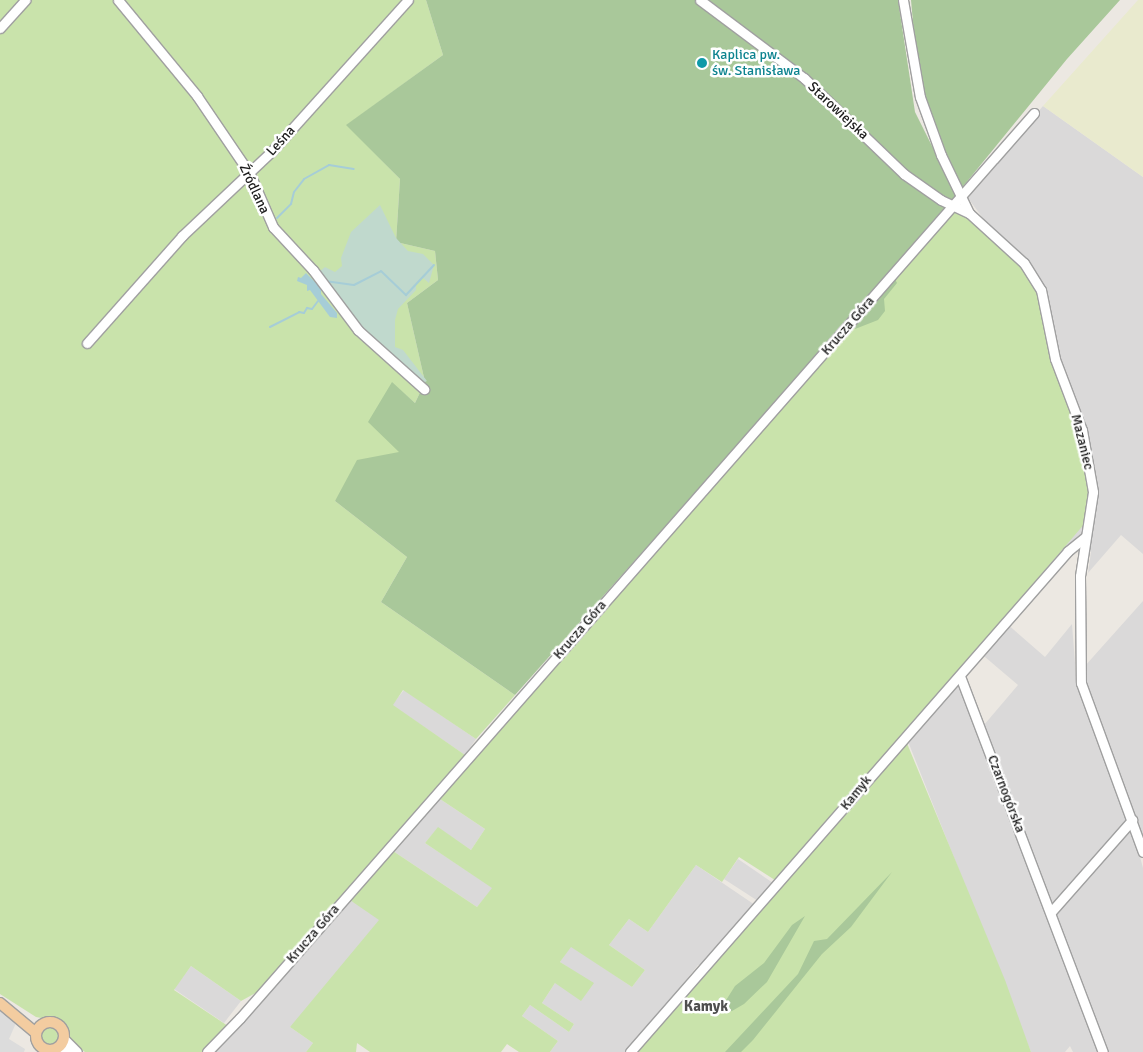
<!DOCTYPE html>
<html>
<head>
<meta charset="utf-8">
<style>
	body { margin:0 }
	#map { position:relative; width:1143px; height:1052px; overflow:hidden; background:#ece8e2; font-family:Signika,sans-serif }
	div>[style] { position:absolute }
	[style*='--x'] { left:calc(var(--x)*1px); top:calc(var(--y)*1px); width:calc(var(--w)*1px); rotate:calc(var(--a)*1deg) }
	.residential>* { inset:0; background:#dad9d9 }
	.farmland>* { inset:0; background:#e9eace }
	.grass>* { inset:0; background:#c9e3ab }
	.round { border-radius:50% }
	.forest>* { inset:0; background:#a9c89a }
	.wetland>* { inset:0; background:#c0d9cd }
	.parking>* { inset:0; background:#dcdcdc }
	.water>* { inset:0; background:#a6cdd7 }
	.stream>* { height:2px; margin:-1px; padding:0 1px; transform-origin:1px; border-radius:1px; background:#a6cdd7 }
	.roads { filter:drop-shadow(1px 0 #a0a0a0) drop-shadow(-1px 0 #a0a0a0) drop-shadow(0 1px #a0a0a0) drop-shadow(0 -1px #a0a0a0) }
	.minor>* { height:9px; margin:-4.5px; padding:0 4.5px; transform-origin:4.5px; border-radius:4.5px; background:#fff }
	.major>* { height:10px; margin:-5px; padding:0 5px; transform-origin:5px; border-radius:5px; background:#f3cca0 }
	.major>.ring { margin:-5px; padding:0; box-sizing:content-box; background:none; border:10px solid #f3cca0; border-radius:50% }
	.dots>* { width:14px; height:14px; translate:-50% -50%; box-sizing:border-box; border:2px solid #fff; border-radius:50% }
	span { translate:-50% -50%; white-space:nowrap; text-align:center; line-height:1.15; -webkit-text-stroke:5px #fff; paint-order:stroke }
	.culture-label { font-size:14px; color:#0d838f }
	.left { translate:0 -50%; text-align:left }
	.street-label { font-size:14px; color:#1c1c1c }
	.neighbourhood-label { font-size:15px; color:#4f4f4f; font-weight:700 }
</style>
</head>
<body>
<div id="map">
	<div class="residential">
		<i style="clip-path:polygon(1043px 106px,1143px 177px,1143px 554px,1121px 535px,1088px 573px,1091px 552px,1065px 550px,1005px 622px,1045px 657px,1072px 624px,1076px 676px,1143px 601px,1143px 852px,1140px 857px,1143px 868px,1143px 1052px,1073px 1052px,1070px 1046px,1065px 1052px,1031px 1052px,909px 744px,860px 705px,887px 631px,959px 686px,978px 732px,1018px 685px,932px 612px,1077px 467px,1043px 284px,1033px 267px,991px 229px,968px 198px,968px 193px)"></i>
		<i style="clip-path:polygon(404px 690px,476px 739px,465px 755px,392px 705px)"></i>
		<i style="clip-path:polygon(437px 797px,485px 829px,471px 850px,438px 828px,425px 843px,493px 888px,477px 907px,390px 849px)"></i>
		<i style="clip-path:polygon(738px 859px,773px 883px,758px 901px,724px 879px)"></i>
		<i style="clip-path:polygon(696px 865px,755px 905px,703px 966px,698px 965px,683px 984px,685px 986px,626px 1052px,550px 1052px,558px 1041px,522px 1016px,530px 1005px,569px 1032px,574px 1024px,542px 1003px,555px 983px,593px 984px,560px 962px,571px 946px,632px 987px,645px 970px,609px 945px,629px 919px,648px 932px)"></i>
		<i style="clip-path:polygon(347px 898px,419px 926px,290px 1027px,313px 1043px,306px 1052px,210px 1052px)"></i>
		<i style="clip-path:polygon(191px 966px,241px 1001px,224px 1023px,174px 989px)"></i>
	</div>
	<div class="farmland">
		<i style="clip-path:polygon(1138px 0,1143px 0,1143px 177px,1043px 106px)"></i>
	</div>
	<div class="grass">
		<i style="clip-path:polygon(0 0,426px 0,443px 55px,347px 125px,400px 179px,396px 242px,435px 251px,438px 280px,407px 303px,425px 382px,415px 403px,392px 383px,400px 452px,335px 501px,407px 557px,381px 602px,515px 695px,476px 739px,403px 690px,393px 705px,465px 755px,261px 990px,241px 1001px,191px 966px,174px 990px,228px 1026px,203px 1052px,85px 1052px,73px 1043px,62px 1022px,36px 1017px,0 994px)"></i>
		<i style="clip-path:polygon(953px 210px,973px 222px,1020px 264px,1039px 292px,1079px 432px,1089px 488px,1086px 522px,778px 882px,739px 857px,722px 882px,696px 865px,648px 932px,629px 919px,609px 945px,645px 970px,632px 987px,571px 947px,560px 962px,594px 983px,581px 1001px,555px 983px,542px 1003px,574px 1024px,569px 1032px,530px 1005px,522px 1016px,558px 1041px,550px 1052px,519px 1052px,507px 1044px,501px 1052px,370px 1052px,357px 1043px,356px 1052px,306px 1052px,313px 1043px,290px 1027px,379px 920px,347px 898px,390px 849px,477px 907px,492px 888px,425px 843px,438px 827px,471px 850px,485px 829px,437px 797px)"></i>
		<i style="clip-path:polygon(906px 741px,1005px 980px,1031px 1052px,633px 1052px)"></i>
		<i class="round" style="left:41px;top:1027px;width:18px;height:18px"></i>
	</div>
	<div class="forest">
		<i style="clip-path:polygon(426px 0,898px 0,915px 112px,956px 194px,941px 217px,515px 695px,381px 602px,407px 557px,335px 501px,357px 460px,399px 452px,368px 422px,392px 382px,415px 403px,425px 382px,407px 303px,438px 280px,435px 251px,396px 242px,400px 179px,346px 125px,443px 55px)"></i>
		<i style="clip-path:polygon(911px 0,1120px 0,1067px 59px,961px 189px,919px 89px)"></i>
		<i style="clip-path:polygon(894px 277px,897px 283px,884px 299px,885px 311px,878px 320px,855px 329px,852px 325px)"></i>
		<i style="clip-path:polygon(892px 872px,851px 927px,822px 954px,753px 1040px,741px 1052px,725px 1052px,798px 974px,814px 941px,827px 939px)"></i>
		<i style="clip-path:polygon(805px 916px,767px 982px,744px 1004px,732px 1011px,718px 1013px,735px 986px,764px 963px,792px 925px)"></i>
	</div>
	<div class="wetland">
		<i style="clip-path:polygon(380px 205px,396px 238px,408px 251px,423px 254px,434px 265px,429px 283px,423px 278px,416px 283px,416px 290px,398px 309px,395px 320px,395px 347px,403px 350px,427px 381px,421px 384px,377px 346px,318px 273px,325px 267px,335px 272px,342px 266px,341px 258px,351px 232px)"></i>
	</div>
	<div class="parking">
		<i style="clip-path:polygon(0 1011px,16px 1023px,9px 1039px,25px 1049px,24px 1052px,0 1052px)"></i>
	</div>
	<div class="water">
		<i style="clip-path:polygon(306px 273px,321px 288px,321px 294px,337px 313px,337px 318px,330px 317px,310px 290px,307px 291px,307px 285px,297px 281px,298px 277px,301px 278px)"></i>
	</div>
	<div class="stream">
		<i style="--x:277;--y:218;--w:20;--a:-45"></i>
		<i style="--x:291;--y:204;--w:12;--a:-76"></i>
		<i style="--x:294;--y:192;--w:16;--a:-52"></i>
		<i style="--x:304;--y:179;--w:29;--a:-29"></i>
		<i style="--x:329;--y:165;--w:25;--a:9"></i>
		<i style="--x:325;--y:281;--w:29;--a:8"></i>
		<i style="--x:354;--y:285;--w:30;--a:-27"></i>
		<i style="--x:381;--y:271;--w:35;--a:44"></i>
		<i style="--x:406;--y:295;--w:41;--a:-47"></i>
		<i style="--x:270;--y:327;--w:33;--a:-27"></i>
		<i style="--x:299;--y:312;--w:5;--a:11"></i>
		<i style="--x:304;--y:313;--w:6;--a:-59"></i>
		<i style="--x:307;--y:308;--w:5;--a:11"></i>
		<i style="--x:312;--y:309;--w:10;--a:-53"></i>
	</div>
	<div class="roads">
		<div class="minor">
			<i style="--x:118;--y:0;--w:124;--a:50.5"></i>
			<i style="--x:197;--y:96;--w:94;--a:55.8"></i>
			<i style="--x:250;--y:174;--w:58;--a:66.5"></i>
			<i style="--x:273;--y:227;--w:59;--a:47.1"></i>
			<i style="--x:313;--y:270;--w:75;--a:53.1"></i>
			<i style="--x:358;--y:330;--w:89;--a:41.8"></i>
			<i style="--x:700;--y:0;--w:130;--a:36.9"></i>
			<i style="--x:804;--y:78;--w:139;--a:43.8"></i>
			<i style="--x:904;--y:174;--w:45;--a:35.1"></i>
			<i style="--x:941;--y:200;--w:31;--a:25"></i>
			<i style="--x:903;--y:0;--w:98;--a:80.1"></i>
			<i style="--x:920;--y:97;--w:62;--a:70.1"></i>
			<i style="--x:941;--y:155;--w:64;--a:64.2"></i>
			<i style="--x:969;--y:213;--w:74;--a:42.3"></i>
			<i style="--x:1024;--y:263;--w:32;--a:58"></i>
			<i style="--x:1041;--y:290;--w:70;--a:78.5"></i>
			<i style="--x:1055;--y:359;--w:76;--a:69.2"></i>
			<i style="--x:1082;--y:430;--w:63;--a:79.9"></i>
			<i style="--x:1093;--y:492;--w:85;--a:98.8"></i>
			<i style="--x:1080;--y:576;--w:107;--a:89.5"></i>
			<i style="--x:1081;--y:683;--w:180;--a:69.9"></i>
			<i style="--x:0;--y:28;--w:38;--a:-48"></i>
			<i style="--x:87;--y:343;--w:143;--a:-48.4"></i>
			<i style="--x:182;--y:236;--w:124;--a:-43.4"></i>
			<i style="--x:272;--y:151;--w:203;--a:-48"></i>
			<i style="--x:960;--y:676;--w:402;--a:69.2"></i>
			<i style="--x:1051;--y:912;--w:123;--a:-48.6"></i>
			<i style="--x:64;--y:1039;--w:18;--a:45"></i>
			<i style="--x:59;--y:1047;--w:11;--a:27"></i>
			<i style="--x:207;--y:1052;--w:47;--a:-45.9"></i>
			<i style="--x:240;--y:1018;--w:1204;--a:-48.74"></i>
			<i style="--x:630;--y:1052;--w:665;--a:-48.84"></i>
			<i style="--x:1068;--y:551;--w:22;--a:-39"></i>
		</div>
		<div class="major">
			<i style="--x:0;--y:1003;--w:47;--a:39.8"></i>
			<i class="ring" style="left:36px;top:1022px;width:18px;height:18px"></i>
		</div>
	</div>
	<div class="dots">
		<i style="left:702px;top:63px;background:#0f9aa8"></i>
	</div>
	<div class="culture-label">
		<span class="left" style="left:712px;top:63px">Kaplica pw.<br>św. Stanisława</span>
	</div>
	<div class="street-label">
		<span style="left:838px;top:111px;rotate:43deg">Starowiejska</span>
		<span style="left:281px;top:141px;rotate:-48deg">Leśna</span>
		<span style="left:254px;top:189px;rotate:65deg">Źródlana</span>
		<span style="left:848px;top:326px;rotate:-49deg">Krucza Góra</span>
		<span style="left:1082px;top:442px;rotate:76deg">Mazaniec</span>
		<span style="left:580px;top:630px;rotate:-49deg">Krucza Góra</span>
		<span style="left:856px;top:793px;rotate:-51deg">Kamyk</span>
		<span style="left:1006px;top:794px;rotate:69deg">Czarnogórska</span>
		<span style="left:313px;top:934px;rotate:-49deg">Krucza Góra</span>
	</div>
	<div class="neighbourhood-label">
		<span style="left:706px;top:1007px">Kamyk</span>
	</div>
</div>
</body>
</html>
